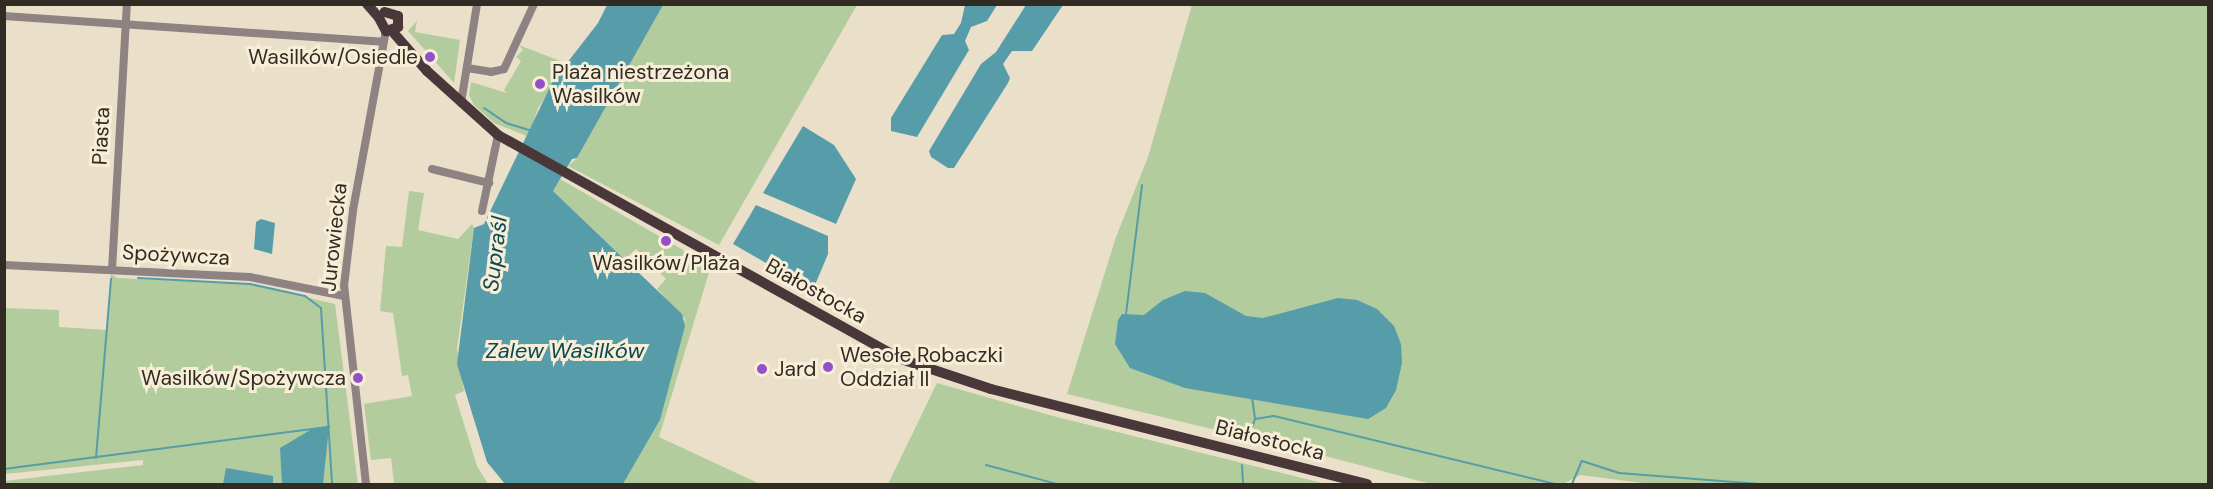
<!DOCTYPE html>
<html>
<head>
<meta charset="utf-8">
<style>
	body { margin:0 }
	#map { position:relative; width:2213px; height:489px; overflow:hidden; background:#eae0ca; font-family:"DM Sans",sans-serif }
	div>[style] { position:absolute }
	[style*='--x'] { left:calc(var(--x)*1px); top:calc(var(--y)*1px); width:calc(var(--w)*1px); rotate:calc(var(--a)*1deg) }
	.green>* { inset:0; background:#b2cc9d }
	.water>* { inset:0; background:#579ca9 }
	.stream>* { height:2px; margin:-1px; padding:0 1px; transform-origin:1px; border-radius:1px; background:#579ca9 }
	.minor>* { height:8px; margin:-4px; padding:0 4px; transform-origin:4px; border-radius:4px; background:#8e8283 }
	.major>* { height:10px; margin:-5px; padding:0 5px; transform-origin:5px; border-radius:5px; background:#4a3739 }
	.dots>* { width:16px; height:16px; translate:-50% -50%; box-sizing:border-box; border:3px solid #f8edd7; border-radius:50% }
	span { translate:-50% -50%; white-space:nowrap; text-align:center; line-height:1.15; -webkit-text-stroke:6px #f8edd7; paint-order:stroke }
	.poi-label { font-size:21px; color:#302c23 }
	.right { translate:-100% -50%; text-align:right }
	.left { translate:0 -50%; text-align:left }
	.street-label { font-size:21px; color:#302c23 }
	.water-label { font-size:22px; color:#094953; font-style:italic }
	.frame { position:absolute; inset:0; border:6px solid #302c23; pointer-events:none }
</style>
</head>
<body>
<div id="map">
	<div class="green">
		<i style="clip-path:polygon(656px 5px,857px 5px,719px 245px,568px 166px,577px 158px,657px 15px)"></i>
		<i style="clip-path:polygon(1192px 5px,2208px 5px,2208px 484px,1651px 484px,1580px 475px,1563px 484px,1431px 484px,1295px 448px,1277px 450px,1234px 440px,1220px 431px,1067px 394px,1116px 237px,1148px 157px)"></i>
		<i style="clip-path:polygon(417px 21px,415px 32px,460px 40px,454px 83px,408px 31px)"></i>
		<i style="clip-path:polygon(519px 45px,568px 64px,538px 108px,529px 137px,494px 123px,474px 105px,469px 95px,471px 82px,507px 93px,504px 90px,521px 61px,516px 57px,523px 50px)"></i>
		<i style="clip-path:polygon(560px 179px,711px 266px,659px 437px,760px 484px,623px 484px,660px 420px,685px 319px,657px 289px,666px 279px,636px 249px,625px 259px,553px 191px)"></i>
		<i style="clip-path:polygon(409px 191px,424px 193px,418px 230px,458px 239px,472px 224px,474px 228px,457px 349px,464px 391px,455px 395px,477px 466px,488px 484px,394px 484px,391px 458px,371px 460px,364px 404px,412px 396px,408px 375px,402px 376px,393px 313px,380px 311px,386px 246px,402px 247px)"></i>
		<i style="clip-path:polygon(111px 274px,117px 278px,250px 284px,335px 304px,358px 484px,5px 484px,4px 481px,143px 465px,143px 460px,5px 474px,5px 308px,59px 310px,59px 327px,107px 330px)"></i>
		<i style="clip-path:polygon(937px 383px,1057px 417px,1326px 484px,888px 484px)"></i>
	</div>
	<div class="water">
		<i style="clip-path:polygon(607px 5px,663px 5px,577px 158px,572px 159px,553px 191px,682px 314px,685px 326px,660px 420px,623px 484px,505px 484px,487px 462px,457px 364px,474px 228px,484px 224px,553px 81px,598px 23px)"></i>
		<i style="clip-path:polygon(965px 5px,997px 5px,987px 21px,971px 27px,965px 41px,969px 50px,917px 137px,891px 131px,891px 118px,942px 35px,954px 34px,961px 23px)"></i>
		<i style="clip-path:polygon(1026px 5px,1063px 5px,1032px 51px,1012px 51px,1003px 64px,1010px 78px,1008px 83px,954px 168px,948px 168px,931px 157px,929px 151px,981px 64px,996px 52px)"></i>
		<i style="clip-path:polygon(803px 126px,834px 145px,856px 179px,836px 224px,763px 193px)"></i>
		<i style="clip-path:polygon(756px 205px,828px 236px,828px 254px,815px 285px,799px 282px,733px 244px)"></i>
		<i style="clip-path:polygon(261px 219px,275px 223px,272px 254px,254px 249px,256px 222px)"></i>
		<i style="clip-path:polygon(1185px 291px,1205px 293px,1246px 316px,1263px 318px,1338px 298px,1357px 300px,1377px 309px,1394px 326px,1401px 344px,1402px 363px,1396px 390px,1386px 408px,1368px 419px,1185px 388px,1130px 368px,1115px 344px,1118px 320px,1122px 314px,1144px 315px,1163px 300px)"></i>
		<i style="clip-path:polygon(329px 427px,323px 484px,282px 484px,280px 448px,312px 429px)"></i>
		<i style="clip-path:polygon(226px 468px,273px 476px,273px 484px,223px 484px)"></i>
	</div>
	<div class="stream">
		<i style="--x:484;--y:108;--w:27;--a:34"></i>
		<i style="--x:506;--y:123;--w:24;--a:17"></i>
		<i style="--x:138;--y:278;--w:112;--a:3.1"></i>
		<i style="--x:250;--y:284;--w:56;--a:12.3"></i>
		<i style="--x:305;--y:296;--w:20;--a:37"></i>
		<i style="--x:321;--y:308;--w:176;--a:86.4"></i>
		<i style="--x:1126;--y:314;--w:130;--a:-82.9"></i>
		<i style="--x:1252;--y:397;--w:21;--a:82"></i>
		<i style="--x:1247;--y:441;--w:23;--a:-70"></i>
		<i style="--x:1255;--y:419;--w:19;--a:-9"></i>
		<i style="--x:1274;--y:416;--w:289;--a:13.6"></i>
		<i style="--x:96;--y:458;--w:180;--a:-85.2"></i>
		<i style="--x:986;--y:465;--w:73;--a:15"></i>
		<i style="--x:1242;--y:465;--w:19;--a:87"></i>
		<i style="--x:4;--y:469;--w:328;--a:-7.4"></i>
		<i style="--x:1572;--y:484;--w:25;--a:-67"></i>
		<i style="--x:1582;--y:461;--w:39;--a:18"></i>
		<i style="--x:1619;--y:473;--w:141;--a:4.5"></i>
	</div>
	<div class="minor">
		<i style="--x:4;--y:16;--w:380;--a:3.9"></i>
		<i style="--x:467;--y:68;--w:24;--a:9"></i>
		<i style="--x:491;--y:72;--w:13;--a:-13"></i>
		<i style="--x:504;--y:69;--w:72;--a:-65.2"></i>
		<i style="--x:461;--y:103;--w:100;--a:-80.8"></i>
		<i style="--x:432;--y:169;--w:59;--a:13.8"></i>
		<i style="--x:482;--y:211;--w:78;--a:-78.1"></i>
		<i style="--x:4;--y:265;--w:246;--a:2.8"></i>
		<i style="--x:250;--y:277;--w:96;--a:11.4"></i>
		<i style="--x:112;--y:270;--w:266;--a:-86.8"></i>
		<i style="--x:366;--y:484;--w:199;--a:-96.3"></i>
		<i style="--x:344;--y:286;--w:77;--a:-83.2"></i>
		<i style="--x:353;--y:210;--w:182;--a:-79.6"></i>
	</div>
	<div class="major">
		<i style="--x:367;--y:4;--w:18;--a:49"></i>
		<i style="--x:379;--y:18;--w:15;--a:62"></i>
		<i style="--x:386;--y:31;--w:13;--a:-18"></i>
		<i style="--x:398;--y:27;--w:11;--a:-90"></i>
		<i style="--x:398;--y:16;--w:14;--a:-163"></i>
		<i style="--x:392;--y:31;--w:53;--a:48.8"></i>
		<i style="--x:427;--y:71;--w:96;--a:42"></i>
		<i style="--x:498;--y:135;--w:458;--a:29.1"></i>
		<i style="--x:898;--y:358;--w:98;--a:18.4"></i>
		<i style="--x:991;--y:389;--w:388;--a:14.2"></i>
	</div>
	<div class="dots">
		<i style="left:430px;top:57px;background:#9351c7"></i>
		<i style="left:540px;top:84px;background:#9351c7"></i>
		<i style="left:666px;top:241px;background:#9351c7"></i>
		<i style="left:828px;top:367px;background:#9351c7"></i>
		<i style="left:762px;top:369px;background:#9351c7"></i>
		<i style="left:358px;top:378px;background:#9351c7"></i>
	</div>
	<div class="poi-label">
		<span class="right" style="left:418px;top:57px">Wasilków/Osiedle</span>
		<span class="left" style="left:552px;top:84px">Plaża niestrzeżona<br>Wasilków</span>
		<span style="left:666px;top:263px">Wasilków/Plaża</span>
		<span class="left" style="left:840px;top:367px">Wesołe Robaczki<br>Oddział II</span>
		<span class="left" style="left:774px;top:369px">Jard</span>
		<span class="right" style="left:346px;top:378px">Wasilków/Spożywcza</span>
	</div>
	<div class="street-label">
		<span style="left:101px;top:136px;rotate:-87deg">Piasta</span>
		<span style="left:334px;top:237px;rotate:-84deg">Jurowiecka</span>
		<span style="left:176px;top:255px;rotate:3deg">Spożywcza</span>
		<span style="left:816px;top:291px;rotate:29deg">Białostocka</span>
		<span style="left:1270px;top:440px;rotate:14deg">Białostocka</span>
	</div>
	<div class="water-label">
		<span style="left:495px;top:254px;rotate:-83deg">Supraśl</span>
		<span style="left:565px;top:351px">Zalew Wasilków</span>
	</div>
	<div class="frame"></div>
</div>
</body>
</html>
